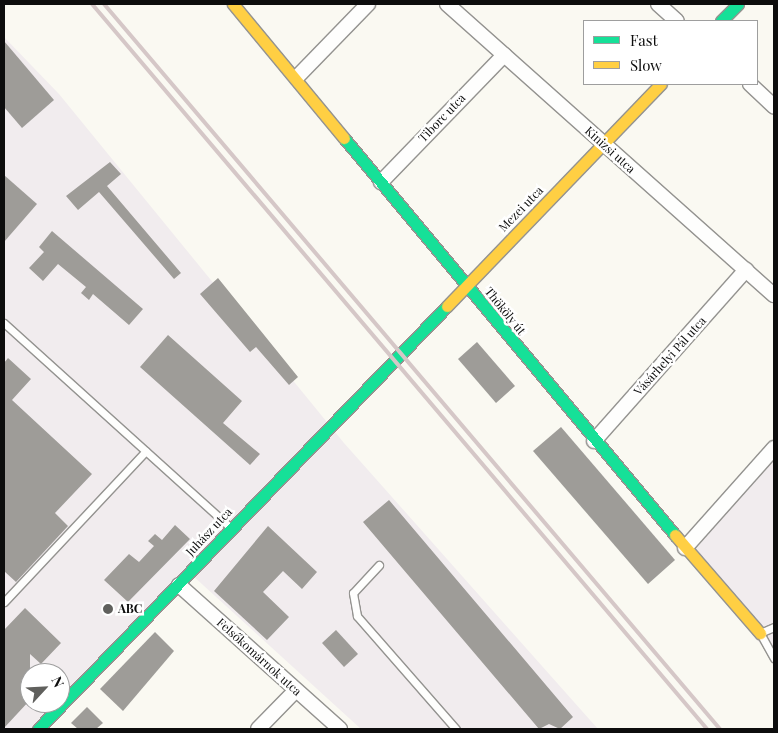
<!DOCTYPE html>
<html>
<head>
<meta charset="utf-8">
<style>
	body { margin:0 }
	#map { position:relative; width:778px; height:733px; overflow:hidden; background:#faf9f2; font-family:"Playfair Display",serif }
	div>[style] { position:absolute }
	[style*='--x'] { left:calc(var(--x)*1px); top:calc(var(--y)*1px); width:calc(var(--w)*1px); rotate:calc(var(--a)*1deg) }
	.industrial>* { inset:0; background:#f1ecee }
	.building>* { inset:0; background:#9e9c98 }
	.roads { filter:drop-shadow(1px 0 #949390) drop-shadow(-1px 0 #949390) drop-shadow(0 1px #949390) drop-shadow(0 -1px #949390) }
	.lane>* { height:7px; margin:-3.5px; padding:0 3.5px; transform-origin:3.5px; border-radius:3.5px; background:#fefefd }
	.street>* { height:14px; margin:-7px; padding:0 7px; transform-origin:7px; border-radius:7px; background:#fefefd }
	.fast>* { height:11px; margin:-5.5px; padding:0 5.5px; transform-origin:5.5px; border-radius:5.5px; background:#16e098 }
	.slow>* { height:11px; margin:-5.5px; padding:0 5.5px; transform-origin:5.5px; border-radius:5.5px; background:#ffcf43 }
	.rail>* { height:4px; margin:-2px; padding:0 2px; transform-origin:2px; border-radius:2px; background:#d5c7c7 }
	.dots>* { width:14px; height:14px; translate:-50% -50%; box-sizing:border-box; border:2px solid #fff; border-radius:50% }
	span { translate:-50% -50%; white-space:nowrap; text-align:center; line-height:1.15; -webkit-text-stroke:5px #fff; paint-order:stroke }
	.street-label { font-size:12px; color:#0d0d0d }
	.poi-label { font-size:12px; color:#0d0d0d; font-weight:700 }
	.left { translate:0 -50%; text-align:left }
	.frame { position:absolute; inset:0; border:5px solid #0d0d0d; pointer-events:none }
	.legend { position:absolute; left:583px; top:20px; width:175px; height:65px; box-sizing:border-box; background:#fff; border:1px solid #9e9e9e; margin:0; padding:6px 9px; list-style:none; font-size:15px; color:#0d0d0d }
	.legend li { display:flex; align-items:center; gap:10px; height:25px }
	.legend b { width:25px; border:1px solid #9e9e9e }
	.north { position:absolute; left:20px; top:663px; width:50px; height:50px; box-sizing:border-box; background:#fff; border:1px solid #9e9e9e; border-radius:50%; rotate:65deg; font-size:14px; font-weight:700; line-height:20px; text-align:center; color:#0d0d0d }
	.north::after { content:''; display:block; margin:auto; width:18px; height:22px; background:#60605d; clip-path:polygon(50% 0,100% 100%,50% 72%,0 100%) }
</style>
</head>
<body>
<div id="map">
	<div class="industrial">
		<i style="clip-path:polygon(evenodd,4px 37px,59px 94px,344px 443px,598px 729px,361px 729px,192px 575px,46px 729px,4px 729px,4px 37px,30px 673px,60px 673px,60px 703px,30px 703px,30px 673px)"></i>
		<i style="clip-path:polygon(774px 455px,774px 660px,681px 551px)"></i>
	</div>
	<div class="building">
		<i style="clip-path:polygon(4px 41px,54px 100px,22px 128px,4px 107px)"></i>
		<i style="clip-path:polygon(110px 162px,121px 174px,107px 186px,181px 273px,174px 279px,99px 192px,78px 210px,66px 196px)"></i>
		<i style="clip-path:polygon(4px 175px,37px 204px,4px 242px)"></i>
		<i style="clip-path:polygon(52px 231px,143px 309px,129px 325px,93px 294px,89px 300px,81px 293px,86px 287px,58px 264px,43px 281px,29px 268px,44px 252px,39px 247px)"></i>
		<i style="clip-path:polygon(218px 278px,298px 377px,289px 385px,256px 347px,250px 352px,200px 294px)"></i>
		<i style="clip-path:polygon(168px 335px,242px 401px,223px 423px,260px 454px,250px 465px,140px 367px)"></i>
		<i style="clip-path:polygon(477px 342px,515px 386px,496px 403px,458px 359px)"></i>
		<i style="clip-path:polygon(8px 358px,31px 379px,12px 400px,92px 474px,55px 513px,68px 526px,16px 582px,4px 571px,4px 363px)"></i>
		<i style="clip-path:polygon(561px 427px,675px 560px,648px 584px,533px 451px)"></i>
		<i style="clip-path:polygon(389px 500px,573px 717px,560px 729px,549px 724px,539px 729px,363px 522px)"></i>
		<i style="clip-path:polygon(175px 525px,190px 539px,128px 602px,104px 580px,129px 554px,139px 562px,154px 546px,148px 541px,155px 534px,162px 540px)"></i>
		<i style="clip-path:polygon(268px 526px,317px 572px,302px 589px,283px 571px,263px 592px,289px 617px,267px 640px,214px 591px)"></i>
		<i style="clip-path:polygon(25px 608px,61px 643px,41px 664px,30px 654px,30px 700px,4px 728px,4px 630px)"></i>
		<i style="clip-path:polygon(336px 630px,358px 654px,344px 667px,322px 643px)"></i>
		<i style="clip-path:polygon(155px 632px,174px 651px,123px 711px,100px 689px)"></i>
		<i style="clip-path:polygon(87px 707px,103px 723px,96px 729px,78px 729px,71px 723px)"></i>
	</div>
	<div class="roads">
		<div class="lane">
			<i style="--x:4;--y:323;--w:306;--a:42.1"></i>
			<i style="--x:379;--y:565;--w:38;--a:133"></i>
			<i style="--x:353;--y:593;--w:23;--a:80"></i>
			<i style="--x:357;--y:616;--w:150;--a:48.8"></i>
			<i style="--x:4;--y:602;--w:207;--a:-46.8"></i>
			<i style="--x:774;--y:627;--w:15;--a:157"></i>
			<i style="--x:760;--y:633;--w:29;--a:61"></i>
		</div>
		<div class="street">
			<i style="--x:447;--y:4;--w:438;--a:41.7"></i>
			<i style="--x:658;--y:4;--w:25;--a:42"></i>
			<i style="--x:297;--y:77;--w:102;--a:-45.8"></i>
			<i style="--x:750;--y:84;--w:33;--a:43"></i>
			<i style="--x:381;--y:182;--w:177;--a:-45.9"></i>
			<i style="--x:594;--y:441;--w:229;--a:-48.4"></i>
			<i style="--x:685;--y:548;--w:134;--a:-48.3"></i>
			<i style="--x:179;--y:585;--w:216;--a:41.8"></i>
			<i style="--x:258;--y:729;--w:54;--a:-45.7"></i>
		</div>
		<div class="fast">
			<i style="--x:721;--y:21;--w:24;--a:-45"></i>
			<i style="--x:344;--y:138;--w:517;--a:50.18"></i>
			<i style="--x:38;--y:729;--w:588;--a:-45.96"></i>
		</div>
		<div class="slow">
			<i style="--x:233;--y:4;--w:174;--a:50.4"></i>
			<i style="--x:447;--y:306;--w:308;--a:-46.1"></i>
			<i style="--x:675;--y:535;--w:130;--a:49.1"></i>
		</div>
	</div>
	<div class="rail">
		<i style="--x:92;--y:4;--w:951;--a:49.69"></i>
		<i style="--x:104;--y:4;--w:951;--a:49.65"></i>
	</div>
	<div class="dots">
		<i style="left:108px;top:609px;background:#60605d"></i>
	</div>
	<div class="street-label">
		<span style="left:442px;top:118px;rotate:-46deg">Tiborc utca</span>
		<span style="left:610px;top:150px;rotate:42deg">Kinizsi utca</span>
		<span style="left:521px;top:209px;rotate:-46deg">Mezei utca</span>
		<span style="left:505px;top:311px;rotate:51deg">Thököly út</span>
		<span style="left:670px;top:356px;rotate:-48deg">Vásárhelyi Pál utca</span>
		<span style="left:209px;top:532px;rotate:-47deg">Juhász utca</span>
		<span style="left:259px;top:657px;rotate:42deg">Felsőkomárnok utca</span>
	</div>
	<div class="poi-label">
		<span class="left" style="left:118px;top:609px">ABC</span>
	</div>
	<div class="frame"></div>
	<ul class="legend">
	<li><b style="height:6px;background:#16e098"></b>Fast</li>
	<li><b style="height:6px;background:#ffcf43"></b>Slow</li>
	</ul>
	<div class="north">N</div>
</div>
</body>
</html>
